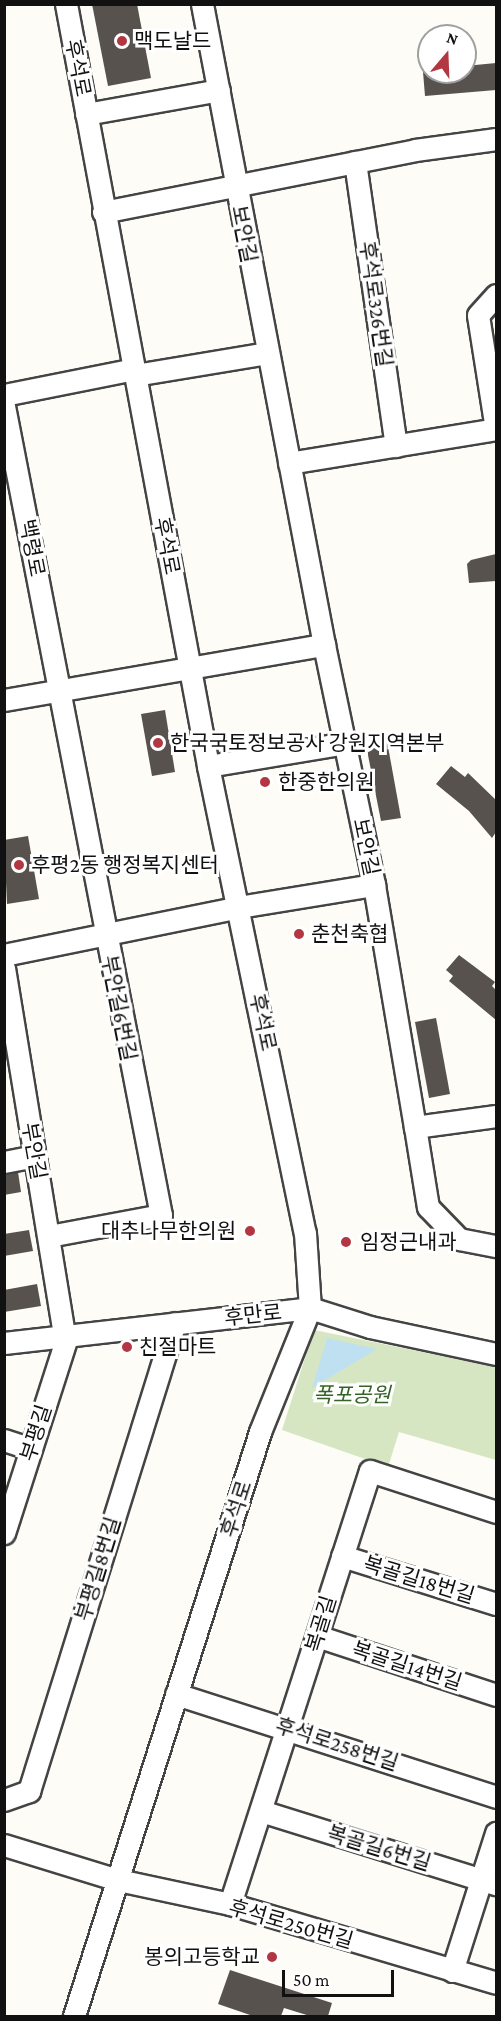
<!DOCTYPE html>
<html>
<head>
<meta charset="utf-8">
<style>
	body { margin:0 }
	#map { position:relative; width:501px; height:2021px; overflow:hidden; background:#fefcf6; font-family:"Crimson Pro","Noto Sans KR",serif }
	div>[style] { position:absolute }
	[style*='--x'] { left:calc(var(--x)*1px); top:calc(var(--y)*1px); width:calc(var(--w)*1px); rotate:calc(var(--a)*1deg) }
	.green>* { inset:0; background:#d6e6c2 }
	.water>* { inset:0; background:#bfe0f0 }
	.building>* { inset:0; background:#58524e }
	.roads { filter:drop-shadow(2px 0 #444) drop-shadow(-2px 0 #444) drop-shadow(0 2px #444) drop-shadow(0 -2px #444) }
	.minor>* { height:21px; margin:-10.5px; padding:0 10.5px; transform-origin:10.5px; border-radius:10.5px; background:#fff }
	.dots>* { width:16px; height:16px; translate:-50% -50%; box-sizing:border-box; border:3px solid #fff; border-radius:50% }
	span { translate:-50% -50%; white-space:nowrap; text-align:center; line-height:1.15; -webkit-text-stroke:6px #fff; paint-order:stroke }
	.poi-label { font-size:21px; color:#111 }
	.left { translate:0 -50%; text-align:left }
	.right { translate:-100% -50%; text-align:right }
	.street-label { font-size:21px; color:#111 }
	.park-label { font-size:21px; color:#366327; font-style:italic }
	.frame { position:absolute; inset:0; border:6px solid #111; pointer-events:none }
	.north { position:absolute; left:417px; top:24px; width:60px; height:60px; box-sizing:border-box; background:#fff; border:2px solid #a0a0a0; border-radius:50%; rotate:19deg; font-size:16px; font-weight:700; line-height:24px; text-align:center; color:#111 }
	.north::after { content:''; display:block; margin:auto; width:21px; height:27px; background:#b33742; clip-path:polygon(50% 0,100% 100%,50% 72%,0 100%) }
	.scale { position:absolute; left:282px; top:1970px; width:112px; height:27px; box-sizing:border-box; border:3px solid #111; border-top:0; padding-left:8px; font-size:18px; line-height:21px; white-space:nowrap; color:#111; -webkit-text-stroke:4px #fff; paint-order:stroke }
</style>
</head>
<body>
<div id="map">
	<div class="green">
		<i style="clip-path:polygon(314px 1330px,496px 1367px,496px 1460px,399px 1432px,388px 1467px,282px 1430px)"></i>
	</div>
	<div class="water">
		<i style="clip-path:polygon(327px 1338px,377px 1349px,312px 1388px)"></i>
	</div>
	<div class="building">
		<i style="clip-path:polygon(92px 4px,137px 4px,151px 78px,108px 86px)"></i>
		<i style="clip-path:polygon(496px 63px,496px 90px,425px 96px,423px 72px,465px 72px,465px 66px)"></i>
		<i style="clip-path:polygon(496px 554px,496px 581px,469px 583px,467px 564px,471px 560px)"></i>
		<i style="clip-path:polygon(165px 710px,175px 772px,152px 776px,141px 714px)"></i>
		<i style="clip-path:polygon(387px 741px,401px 818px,381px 821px,366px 745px)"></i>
		<i style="clip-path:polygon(451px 766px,465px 777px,468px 773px,496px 800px,496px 832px,492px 838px,469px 811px,436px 784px)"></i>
		<i style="clip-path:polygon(28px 836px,39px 899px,7px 904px,4px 840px)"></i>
		<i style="clip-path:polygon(459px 955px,495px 982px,492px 986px,496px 990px,496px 1020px,449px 981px,453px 976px,446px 970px)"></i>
		<i style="clip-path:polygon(436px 1018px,450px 1094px,429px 1098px,415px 1022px)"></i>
		<i style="clip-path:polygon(18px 1172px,21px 1192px,4px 1195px,4px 1174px)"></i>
		<i style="clip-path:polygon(29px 1230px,33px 1251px,4px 1256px,4px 1234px)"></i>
		<i style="clip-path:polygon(37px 1284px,41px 1306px,4px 1312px,4px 1290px)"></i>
		<i style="clip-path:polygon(230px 1970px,332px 2003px,328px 2016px,310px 2016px,284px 2008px,281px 2016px,253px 2016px,218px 2004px)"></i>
	</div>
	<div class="roads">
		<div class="minor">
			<i style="--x:66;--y:4;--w:775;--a:79.44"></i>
			<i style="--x:208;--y:766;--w:477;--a:78.3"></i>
			<i style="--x:305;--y:1233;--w:75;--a:86.2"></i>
			<i style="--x:310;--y:1308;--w:134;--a:112"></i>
			<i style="--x:260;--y:1432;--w:613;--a:107.67"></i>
			<i style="--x:202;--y:4;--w:653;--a:79.22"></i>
			<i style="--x:324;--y:645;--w:245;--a:78.2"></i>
			<i style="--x:374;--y:885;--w:245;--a:80.4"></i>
			<i style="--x:86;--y:114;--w:135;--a:-10.2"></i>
			<i style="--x:355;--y:162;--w:287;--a:81.8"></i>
			<i style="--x:103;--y:212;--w:318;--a:-11.2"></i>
			<i style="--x:415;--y:150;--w:82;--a:-7.7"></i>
			<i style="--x:135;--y:375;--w:135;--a:-9.4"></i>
			<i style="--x:4;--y:395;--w:133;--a:-11.3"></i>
			<i style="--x:4;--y:406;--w:824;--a:79.02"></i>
			<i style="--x:161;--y:1215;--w:114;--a:169.4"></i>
			<i style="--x:496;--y:429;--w:115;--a:-99"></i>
			<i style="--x:478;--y:315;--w:27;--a:-48"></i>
			<i style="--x:289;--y:463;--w:210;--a:-9.3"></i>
			<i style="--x:4;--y:700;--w:325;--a:-9.8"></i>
			<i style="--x:208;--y:766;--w:139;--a:-9.5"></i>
			<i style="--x:4;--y:955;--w:240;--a:-11.5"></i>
			<i style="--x:239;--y:907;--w:137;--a:-9.3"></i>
			<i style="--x:4;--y:968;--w:371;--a:80.7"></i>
			<i style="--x:496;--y:1116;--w:82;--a:172.3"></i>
			<i style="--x:415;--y:1127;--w:81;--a:80.8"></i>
			<i style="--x:428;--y:1207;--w:45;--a:45.9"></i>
			<i style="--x:459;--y:1239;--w:38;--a:11"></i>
			<i style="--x:4;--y:1162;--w:31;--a:-11"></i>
			<i style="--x:4;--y:1343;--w:308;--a:-6.5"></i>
			<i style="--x:310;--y:1308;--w:63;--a:17.6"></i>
			<i style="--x:370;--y:1327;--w:129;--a:12.1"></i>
			<i style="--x:4;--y:1440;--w:28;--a:18"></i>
			<i style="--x:4;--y:1533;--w:209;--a:-72.2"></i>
			<i style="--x:342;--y:1556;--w:161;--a:17.3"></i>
			<i style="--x:317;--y:1636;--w:188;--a:18.2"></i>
			<i style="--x:176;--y:1694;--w:336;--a:17.8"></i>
			<i style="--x:4;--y:1800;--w:27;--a:-20"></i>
			<i style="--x:29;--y:1791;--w:490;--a:-72.7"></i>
			<i style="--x:261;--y:1811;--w:246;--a:17.3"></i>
			<i style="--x:4;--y:1845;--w:119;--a:17.1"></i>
			<i style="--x:118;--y:1880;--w:115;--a:12.1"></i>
			<i style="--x:230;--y:1904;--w:277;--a:16.5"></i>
			<i style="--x:230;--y:1904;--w:455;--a:-72.1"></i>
			<i style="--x:370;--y:1471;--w:133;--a:18"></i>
			<i style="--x:452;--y:1971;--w:145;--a:-72.3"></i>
		</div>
	</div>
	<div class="dots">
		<i style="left:122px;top:41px;background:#b33742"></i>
		<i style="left:158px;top:743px;background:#b33742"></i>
		<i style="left:265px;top:782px;background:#b33742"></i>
		<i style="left:19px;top:865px;background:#b33742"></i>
		<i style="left:299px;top:934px;background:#b33742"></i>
		<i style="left:250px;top:1231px;background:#b33742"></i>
		<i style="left:346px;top:1242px;background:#b33742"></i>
		<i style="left:127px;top:1347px;background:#b33742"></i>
		<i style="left:272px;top:1957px;background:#b33742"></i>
	</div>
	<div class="poi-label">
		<span class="left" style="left:134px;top:41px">맥도날드</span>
		<span class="left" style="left:170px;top:743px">한국국토정보공사 강원지역본부</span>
		<span class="left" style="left:278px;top:782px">한중한의원</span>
		<span class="left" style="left:31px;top:865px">후평2동 행정복지센터</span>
		<span class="left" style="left:311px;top:934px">춘천축협</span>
		<span class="right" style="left:236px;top:1231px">대추나무한의원</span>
		<span class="left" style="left:360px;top:1242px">임정근내과</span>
		<span class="left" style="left:139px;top:1347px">친절마트</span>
		<span class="right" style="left:260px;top:1957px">봉의고등학교</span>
	</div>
	<div class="street-label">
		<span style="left:78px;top:68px;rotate:79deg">후석로</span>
		<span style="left:244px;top:234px;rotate:79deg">보안길</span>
		<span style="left:376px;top:304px;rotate:82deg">후석로326번길</span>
		<span style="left:167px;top:546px;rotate:79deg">후석로</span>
		<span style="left:32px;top:548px;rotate:79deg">백령로</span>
		<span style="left:366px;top:847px;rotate:78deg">보안길</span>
		<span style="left:119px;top:1008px;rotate:79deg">부안길6번길</span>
		<span style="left:263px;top:1022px;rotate:78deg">후석로</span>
		<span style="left:34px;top:1151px;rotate:80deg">부안길</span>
		<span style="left:253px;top:1315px;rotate:-6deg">후만로</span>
		<span style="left:36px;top:1433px;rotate:-72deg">부평길</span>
		<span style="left:236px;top:1509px;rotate:-72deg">후석로</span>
		<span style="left:98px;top:1569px;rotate:-73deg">부평길8번길</span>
		<span style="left:419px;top:1580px;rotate:17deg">복골길18번길</span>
		<span style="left:321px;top:1624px;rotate:-73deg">복골길</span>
		<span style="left:407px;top:1666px;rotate:18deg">복골길14번길</span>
		<span style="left:337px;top:1744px;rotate:18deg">후석로258번길</span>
		<span style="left:379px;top:1848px;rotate:17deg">복골길6번길</span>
		<span style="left:291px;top:1924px;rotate:16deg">후석로250번길</span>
	</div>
	<div class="park-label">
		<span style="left:352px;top:1395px">폭포공원</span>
	</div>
	<div class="frame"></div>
	<div class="north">N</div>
	<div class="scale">50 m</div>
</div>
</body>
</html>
